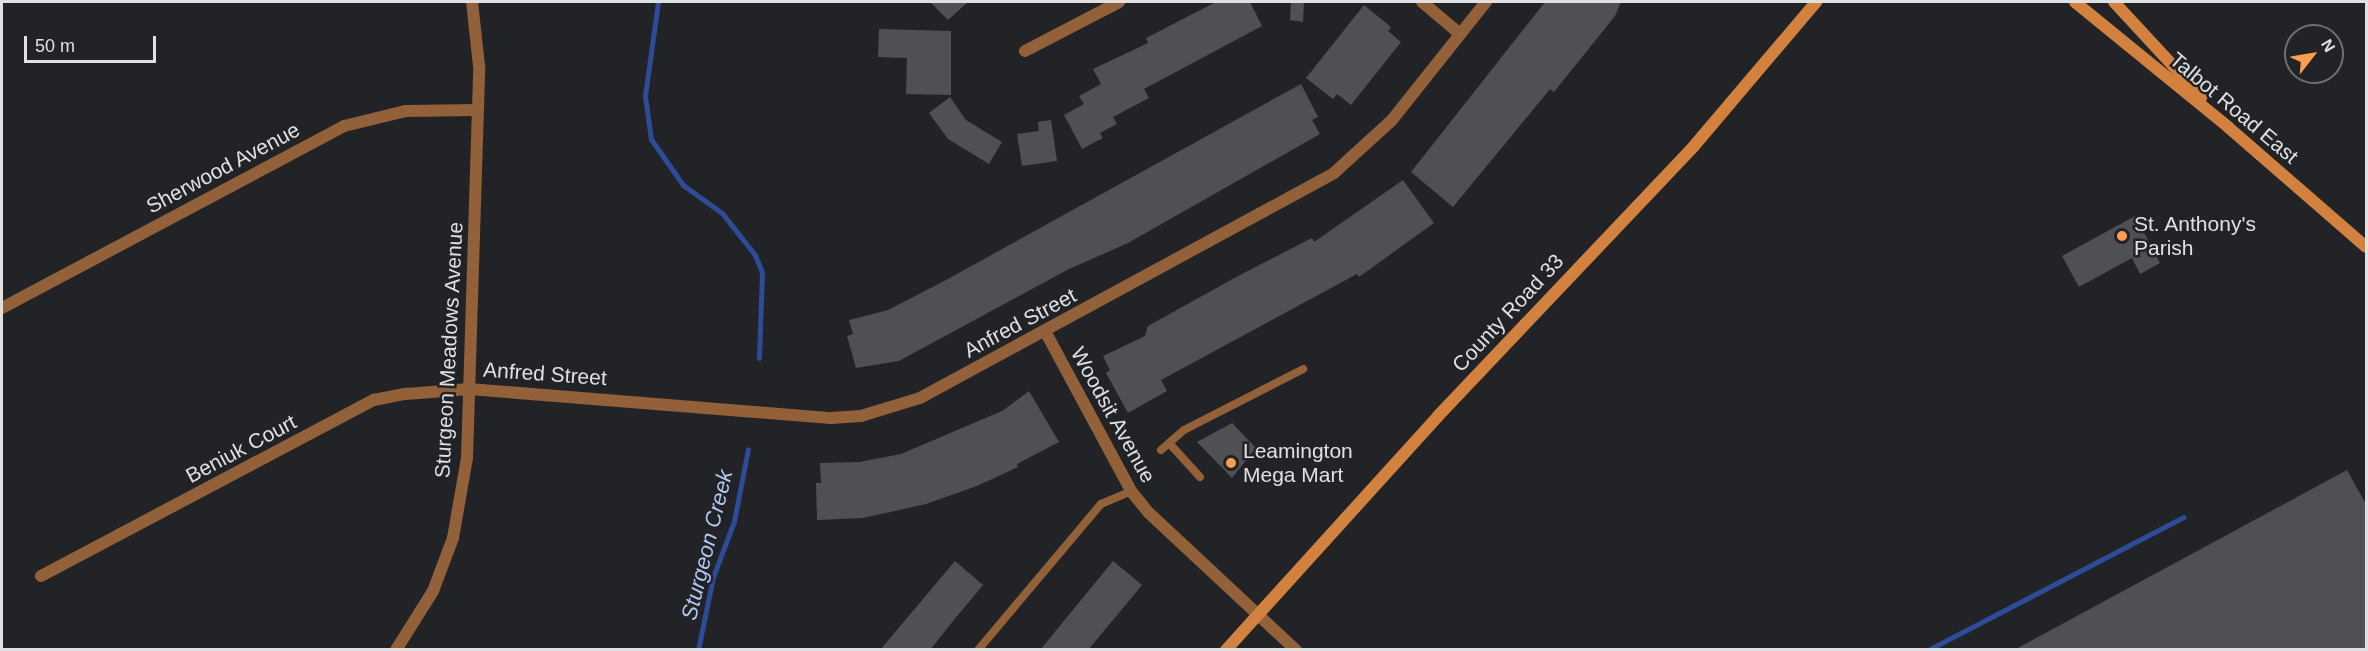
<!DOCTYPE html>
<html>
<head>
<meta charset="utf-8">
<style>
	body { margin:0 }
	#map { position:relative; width:2368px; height:651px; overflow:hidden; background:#212326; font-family:Arial,sans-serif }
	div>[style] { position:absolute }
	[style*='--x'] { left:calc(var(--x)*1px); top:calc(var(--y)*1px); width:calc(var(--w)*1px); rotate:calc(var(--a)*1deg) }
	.stream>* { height:5px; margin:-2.5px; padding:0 2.5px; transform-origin:2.5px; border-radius:2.5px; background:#2d4b97 }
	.building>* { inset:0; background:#4e5053 }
	.service>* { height:8px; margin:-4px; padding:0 4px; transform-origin:4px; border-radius:4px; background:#926039 }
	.minor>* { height:12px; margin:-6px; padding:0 6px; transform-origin:6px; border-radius:6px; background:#926039 }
	.secondary>* { height:12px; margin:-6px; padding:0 6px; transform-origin:6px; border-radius:6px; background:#d2813f }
	.dots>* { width:16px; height:16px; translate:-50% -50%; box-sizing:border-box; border:3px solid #212326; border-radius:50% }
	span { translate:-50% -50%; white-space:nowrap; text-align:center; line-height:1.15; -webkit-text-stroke:5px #212326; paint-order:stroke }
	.street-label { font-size:21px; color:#dfe0e2 }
	.poi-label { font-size:21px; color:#dfe0e2 }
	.left { translate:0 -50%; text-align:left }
	.water-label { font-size:22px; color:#b2c6f0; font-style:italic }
	.frame { position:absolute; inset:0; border:3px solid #dfe0e2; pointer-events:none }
	.north { position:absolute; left:2284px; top:24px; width:60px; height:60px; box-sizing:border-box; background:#212326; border:2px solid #6d6f71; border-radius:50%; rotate:59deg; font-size:16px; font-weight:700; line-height:24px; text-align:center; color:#dfe0e2 }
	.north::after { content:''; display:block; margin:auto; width:21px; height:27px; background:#fb9e52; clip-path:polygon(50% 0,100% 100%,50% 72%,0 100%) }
	.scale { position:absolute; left:24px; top:36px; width:132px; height:27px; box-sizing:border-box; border:3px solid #dfe0e2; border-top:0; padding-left:8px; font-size:18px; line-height:21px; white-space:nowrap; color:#dfe0e2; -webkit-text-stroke:4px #212326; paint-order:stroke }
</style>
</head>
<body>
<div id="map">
	<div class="stream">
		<i style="--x:658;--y:2;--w:95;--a:97.9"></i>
		<i style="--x:645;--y:96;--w:43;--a:82.1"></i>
		<i style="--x:651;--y:139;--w:56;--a:55.2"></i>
		<i style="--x:683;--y:185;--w:48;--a:35.7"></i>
		<i style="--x:722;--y:213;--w:53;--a:51.8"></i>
		<i style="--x:755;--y:255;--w:18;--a:68"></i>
		<i style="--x:762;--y:272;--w:86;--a:92"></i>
		<i style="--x:698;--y:650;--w:75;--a:-78.4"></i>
		<i style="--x:713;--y:577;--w:60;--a:-69.4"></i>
		<i style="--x:734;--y:521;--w:73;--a:-79"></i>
		<i style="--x:1928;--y:650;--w:288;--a:-27.5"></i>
	</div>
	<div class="building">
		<i style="clip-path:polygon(930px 2px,968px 2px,948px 20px)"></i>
		<i style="clip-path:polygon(1216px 2px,1250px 2px,1262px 26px,1144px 89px,1149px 98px,1113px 117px,1117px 124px,1100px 133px,1103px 138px,1082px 149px,1064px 115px,1084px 104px,1079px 96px,1101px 84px,1093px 69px,1148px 43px,1146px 38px)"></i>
		<i style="clip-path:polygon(1291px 2px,1304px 2px,1303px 22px,1290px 20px)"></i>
		<i style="clip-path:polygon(1545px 2px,1621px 2px,1615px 16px,1554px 92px,1550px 89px,1453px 207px,1411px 172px)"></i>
		<i style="clip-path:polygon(1364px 5px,1391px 27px,1388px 31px,1401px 42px,1351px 105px,1337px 94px,1333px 99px,1306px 78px)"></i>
		<i style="clip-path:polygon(879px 29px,951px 31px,951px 95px,906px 94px,907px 58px,878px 57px)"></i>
		<i style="clip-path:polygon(1301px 84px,1318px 117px,1312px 120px,1320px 134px,1128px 243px,1067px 270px,899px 361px,856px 368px,847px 336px,853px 334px,849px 320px,888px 310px,946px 280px)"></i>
		<i style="clip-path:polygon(950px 97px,966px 120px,1002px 142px,989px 164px,948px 139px,929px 113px)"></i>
		<i style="clip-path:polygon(1051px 120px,1057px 161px,1022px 166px,1017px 134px,1039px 131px,1038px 122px)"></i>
		<i style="clip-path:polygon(1403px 180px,1434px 223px,1359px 277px,1357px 274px,1161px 380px,1167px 391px,1128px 413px,1106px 373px,1110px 370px,1103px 356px,1145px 336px,1148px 326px,1238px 276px,1312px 238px,1314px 242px)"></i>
		<i style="clip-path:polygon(2135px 216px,2160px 263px,2140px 274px,2132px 258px,2079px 287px,2062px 256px)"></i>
		<i style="clip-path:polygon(1029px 391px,1059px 442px,1017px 464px,1018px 467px,977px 486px,926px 504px,863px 518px,817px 520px,816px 483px,821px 483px,820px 463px,859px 462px,901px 454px,1002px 411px)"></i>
		<i style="clip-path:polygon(1232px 423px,1256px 448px,1232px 478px,1197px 442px)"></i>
		<i style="clip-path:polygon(2347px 470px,2367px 506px,2367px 650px,2014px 650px)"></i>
		<i style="clip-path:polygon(955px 561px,983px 585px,949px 626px,930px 650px,880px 650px)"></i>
		<i style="clip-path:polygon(1113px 561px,1142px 585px,1128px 602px,1088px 650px,1040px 650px)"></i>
	</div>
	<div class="service">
		<i style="--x:1169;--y:443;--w:46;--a:47.6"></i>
		<i style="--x:1161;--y:450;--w:30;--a:-41"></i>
		<i style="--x:1184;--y:430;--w:134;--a:-27.1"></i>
		<i style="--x:978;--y:650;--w:191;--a:-49.9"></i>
		<i style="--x:1101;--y:504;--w:33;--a:-23"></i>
	</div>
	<div class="minor">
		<i style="--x:1422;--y:2;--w:50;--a:40.1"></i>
		<i style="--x:1025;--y:51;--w:106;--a:-27.5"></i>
		<i style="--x:2;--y:308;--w:387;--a:-28"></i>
		<i style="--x:344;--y:126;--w:64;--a:-13.6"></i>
		<i style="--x:406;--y:111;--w:71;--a:-0.8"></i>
		<i style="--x:1045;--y:331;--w:182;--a:61.7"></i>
		<i style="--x:1131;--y:491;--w:28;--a:51"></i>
		<i style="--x:1149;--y:513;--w:201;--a:43"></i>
		<i style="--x:41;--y:576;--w:377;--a:-27.9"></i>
		<i style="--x:374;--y:400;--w:33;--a:-11"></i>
		<i style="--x:406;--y:394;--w:63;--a:-4.5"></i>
		<i style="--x:469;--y:389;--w:363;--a:4.6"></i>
		<i style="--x:831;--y:418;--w:30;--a:-4"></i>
		<i style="--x:861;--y:416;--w:62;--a:-17"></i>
		<i style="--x:920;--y:398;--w:471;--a:-28.5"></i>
		<i style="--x:1334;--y:173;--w:79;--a:-42.4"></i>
		<i style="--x:1392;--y:120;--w:151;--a:-51.5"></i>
		<i style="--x:396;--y:650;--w:70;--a:-57.9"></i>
		<i style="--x:433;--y:591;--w:57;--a:-69.3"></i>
		<i style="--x:453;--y:538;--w:81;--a:-80.1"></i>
		<i style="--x:467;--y:458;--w:392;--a:-88.2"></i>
		<i style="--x:479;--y:66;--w:64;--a:-96.2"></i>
	</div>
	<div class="secondary">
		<i style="--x:2075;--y:2;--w:198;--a:39.2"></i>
		<i style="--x:2228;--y:127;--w:183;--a:41"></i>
		<i style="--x:2114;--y:2;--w:129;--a:47.2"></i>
		<i style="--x:1226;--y:650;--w:316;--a:-47.8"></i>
		<i style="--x:1438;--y:416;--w:372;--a:-46.5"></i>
		<i style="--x:1694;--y:146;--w:189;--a:-49.7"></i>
	</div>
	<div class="dots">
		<i style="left:2122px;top:236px;background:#fb9e52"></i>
		<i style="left:1231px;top:463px;background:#fb9e52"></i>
	</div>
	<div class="street-label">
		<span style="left:2234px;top:108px;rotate:40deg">Talbot Road East</span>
		<span style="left:223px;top:168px;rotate:-28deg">Sherwood Avenue</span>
		<span style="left:1508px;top:313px;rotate:-47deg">County Road 33</span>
		<span style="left:1020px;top:323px;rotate:-28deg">Anfred Street</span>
		<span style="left:449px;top:350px;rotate:-87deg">Sturgeon Meadows Avenue</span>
		<span style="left:545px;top:374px;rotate:4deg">Anfred Street</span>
		<span style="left:1113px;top:415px;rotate:61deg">Woodsit Avenue</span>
		<span style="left:241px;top:449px;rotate:-28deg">Beniuk Court</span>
	</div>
	<div class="poi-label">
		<span class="left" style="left:2134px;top:236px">St. Anthony's<br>Parish</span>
		<span class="left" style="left:1243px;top:463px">Leamington<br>Mega Mart</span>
	</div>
	<div class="water-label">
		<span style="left:707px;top:545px;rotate:-76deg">Sturgeon Creek</span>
	</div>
	<div class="frame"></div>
	<div class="north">N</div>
	<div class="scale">50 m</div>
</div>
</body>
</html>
